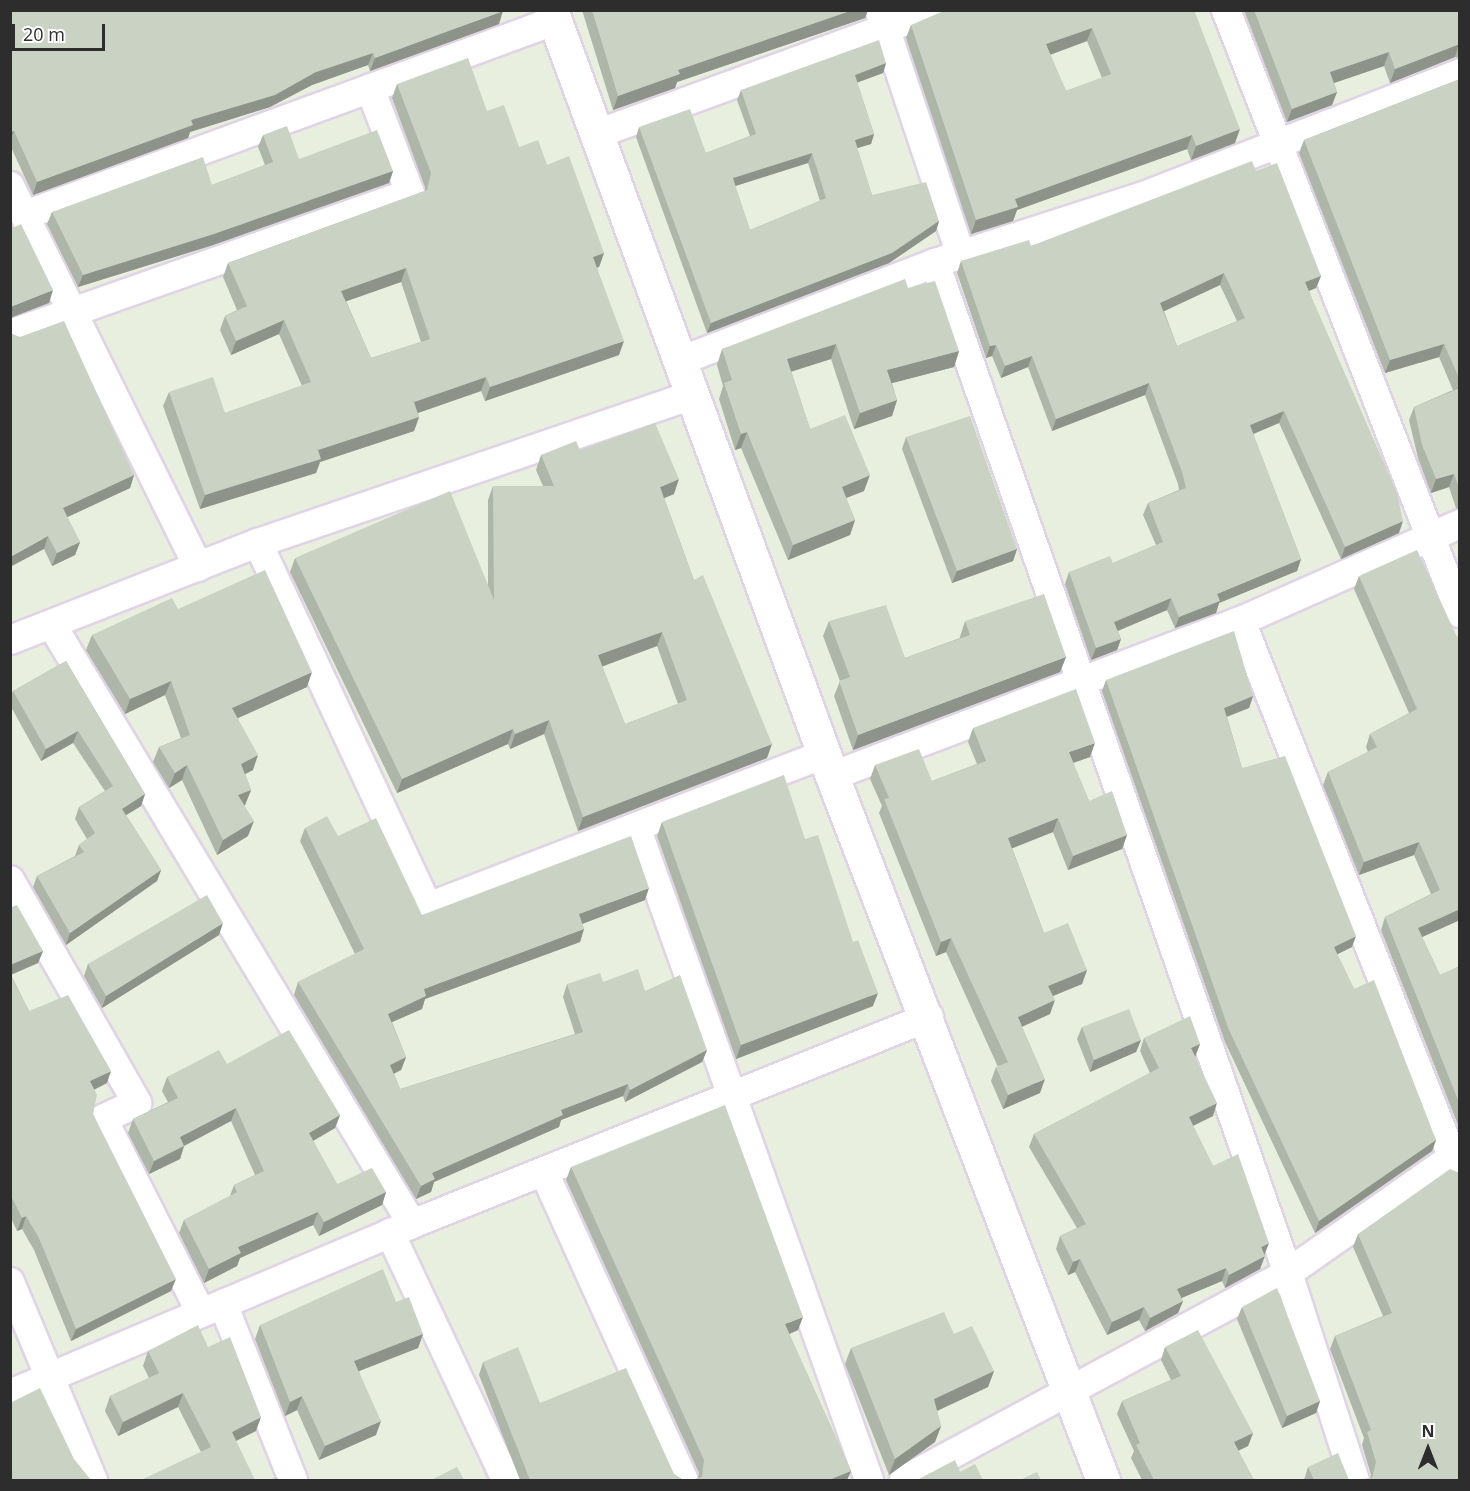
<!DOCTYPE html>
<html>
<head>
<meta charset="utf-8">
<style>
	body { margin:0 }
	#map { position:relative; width:1470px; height:1491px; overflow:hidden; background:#e8efde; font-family:"Open Sans",sans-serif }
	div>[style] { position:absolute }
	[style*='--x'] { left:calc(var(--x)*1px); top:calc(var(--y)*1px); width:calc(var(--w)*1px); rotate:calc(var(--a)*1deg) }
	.roads { filter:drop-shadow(2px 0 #e0d3e6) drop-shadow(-2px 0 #e0d3e6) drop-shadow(0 2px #e0d3e6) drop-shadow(0 -2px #e0d3e6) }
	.minor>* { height:28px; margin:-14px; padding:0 14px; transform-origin:14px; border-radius:14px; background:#fff }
	.tertiary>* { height:33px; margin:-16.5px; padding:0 16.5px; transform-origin:16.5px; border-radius:16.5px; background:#fff }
	.wall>* { inset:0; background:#aeb5a9 }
	.shaded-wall>* { inset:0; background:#8d9389 }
	.building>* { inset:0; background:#cad2c4 }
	span { translate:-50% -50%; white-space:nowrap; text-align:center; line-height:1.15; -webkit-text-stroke:4.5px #fff; paint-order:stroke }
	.frame { position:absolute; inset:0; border:12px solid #2d2d2d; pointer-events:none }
	.north { position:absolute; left:1398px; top:1419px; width:60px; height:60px; -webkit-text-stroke:4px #fff; paint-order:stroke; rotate:0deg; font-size:16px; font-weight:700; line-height:24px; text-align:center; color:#2d2d2d }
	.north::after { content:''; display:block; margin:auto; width:21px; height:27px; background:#2d2d2d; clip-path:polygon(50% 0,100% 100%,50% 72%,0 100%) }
	.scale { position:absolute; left:12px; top:24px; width:93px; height:27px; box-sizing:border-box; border:3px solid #2d2d2d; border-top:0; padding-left:8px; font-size:18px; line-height:21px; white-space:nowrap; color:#2d2d2d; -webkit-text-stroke:4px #fff; paint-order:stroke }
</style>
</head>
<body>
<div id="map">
	<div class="roads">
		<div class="minor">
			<i style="--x:1226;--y:10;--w:647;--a:68.79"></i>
			<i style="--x:880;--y:12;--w:256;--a:71.6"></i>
			<i style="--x:597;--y:134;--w:361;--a:-20.1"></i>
			<i style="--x:10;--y:186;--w:425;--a:63.7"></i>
			<i style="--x:25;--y:215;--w:563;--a:-20.14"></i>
			<i style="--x:935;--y:263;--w:1070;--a:70.74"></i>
			<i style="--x:1288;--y:1273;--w:218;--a:72.1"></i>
			<i style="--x:10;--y:334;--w:424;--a:-19.4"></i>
			<i style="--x:410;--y:193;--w:112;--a:-110.9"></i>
			<i style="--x:680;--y:361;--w:273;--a:-21"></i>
			<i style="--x:935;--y:263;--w:216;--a:-17.8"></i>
			<i style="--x:1141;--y:197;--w:342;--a:-21.2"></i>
			<i style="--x:258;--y:543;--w:402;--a:65"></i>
			<i style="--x:428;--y:907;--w:425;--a:-21.1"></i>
			<i style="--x:1241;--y:621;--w:594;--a:68.48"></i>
			<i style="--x:52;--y:625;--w:699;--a:58.99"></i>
			<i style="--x:10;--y:640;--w:266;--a:-21.4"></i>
			<i style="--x:258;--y:543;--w:459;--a:-18.8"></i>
			<i style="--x:832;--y:776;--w:437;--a:-20.8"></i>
			<i style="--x:1241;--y:621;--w:240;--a:-23.9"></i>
			<i style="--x:636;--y:827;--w:693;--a:70.36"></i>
			<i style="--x:10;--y:880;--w:257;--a:60.3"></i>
			<i style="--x:137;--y:1103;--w:38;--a:155"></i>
			<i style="--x:103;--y:1119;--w:217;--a:63.2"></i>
			<i style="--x:544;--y:1172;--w:338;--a:65.6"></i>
			<i style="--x:390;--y:1233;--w:273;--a:64.8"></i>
			<i style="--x:10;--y:1282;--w:215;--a:67.3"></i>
			<i style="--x:223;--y:1304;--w:189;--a:68.3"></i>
			<i style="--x:10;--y:1394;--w:436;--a:-22.9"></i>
			<i style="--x:412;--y:1224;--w:557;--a:-21.82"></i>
			<i style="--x:904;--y:1480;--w:436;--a:-28.3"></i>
			<i style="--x:1288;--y:1273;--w:210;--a:-35.1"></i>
		</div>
		<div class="tertiary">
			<i style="--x:551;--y:10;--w:816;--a:69.85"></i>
			<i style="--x:832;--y:776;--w:754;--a:68.95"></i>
		</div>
	</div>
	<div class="wall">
		<i style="clip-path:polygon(10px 10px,499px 24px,370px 71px,368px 65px,312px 85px,270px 107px,190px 132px,188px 138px,33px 195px,10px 145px)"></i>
		<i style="clip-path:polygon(582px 10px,868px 10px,865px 18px,677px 82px,675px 88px,613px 110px)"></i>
		<i style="clip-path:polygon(evenodd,1194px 10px,1235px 143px,1191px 160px,1187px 149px,1017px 210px,1013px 221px,971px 234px,906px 38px,911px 25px,1194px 10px,1087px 41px,1102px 78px,1066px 91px,1050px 55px,1087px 41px)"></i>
		<i style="clip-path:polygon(1244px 10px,1460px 10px,1460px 58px,1455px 57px,1390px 83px,1384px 66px,1334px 83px,1337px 92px,1332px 105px,1287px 122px)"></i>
		<i style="clip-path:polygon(evenodd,886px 63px,883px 73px,857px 82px,874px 134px,871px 144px,857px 148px,872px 195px,939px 221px,936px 231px,889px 263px,707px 333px,636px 137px,639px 127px,706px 153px,750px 136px,737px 100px,741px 90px,886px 63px,808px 163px,820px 201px,750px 230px,735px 186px,808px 163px)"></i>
		<i style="clip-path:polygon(1460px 79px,1460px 510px,1456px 508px,1449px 487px,1431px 493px,1418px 458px,1409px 420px,1414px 407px,1453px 390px,1439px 357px,1385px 373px,1299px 153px,1304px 140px)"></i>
		<i style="clip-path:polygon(evenodd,397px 84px,487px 111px,519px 147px,547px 165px,604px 253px,599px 267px,597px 267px,619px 355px,485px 401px,481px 391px,418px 413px,419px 417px,414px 431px,320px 462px,316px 473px,200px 509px,163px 406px,169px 392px,225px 413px,302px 386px,279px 334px,231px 355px,220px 330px,225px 316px,237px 310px,223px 277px,228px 263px,425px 191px,425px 187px,392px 98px,397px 84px,401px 282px,421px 342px,371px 358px,346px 301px,401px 282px)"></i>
		<i style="clip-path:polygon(263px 135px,299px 159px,393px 171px,389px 183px,210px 246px,78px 287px,47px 224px,52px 212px,212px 185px,265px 165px,258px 147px)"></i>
		<i style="clip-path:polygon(evenodd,1256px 171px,1321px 276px,1316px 288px,1309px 291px,1399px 533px,1341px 559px,1279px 423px,1253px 434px,1301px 559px,1297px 571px,1219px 603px,1216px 613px,1175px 628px,1167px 610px,1118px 631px,1121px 639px,1117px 650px,1091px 660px,1065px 584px,1069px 572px,1113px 563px,1156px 545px,1143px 515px,1148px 503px,1179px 490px,1178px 484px,1145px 395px,1052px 431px,1028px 367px,1001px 378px,992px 356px,986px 358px,957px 273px,961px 261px,1031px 246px,1256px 171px,1220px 285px,1237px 321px,1177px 346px,1164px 311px,1220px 285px)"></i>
		<i style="clip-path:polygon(908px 288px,959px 351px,954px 367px,892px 383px,897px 400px,892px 416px,854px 429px,831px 359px,791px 371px,810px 429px,864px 491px,846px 498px,855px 520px,850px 535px,788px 560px,741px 448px,735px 450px,719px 399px,723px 386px,717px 365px,722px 349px)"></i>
		<i style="clip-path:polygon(10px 333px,134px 475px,130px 488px,67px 517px,80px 542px,75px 555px,52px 566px,44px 549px)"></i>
		<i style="clip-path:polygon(906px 437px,1017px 549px,1013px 561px,952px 583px,902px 449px)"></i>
		<i style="clip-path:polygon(evenodd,580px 450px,674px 494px,664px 498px,694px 580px,767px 758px,578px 831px,544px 734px,510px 749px,508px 744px,397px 793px,290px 572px,295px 558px,488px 586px,488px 500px,493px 486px,543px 486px,536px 470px,541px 455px,580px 450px,657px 646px,678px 704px,625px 724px,602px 666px,657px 646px)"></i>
		<i style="clip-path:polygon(1359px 576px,1457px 637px,1460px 635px,1460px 920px,1422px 937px,1440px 975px,1460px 966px,1460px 1130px,1381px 930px,1385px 917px,1431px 894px,1414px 855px,1359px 875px,1323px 785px,1328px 772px,1368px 752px,1366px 747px,1370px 734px,1409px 713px,1354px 589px)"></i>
		<i style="clip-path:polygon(178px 609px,307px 687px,238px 718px,253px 770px,245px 774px,251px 790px,245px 805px,244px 805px,248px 836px,217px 855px,182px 780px,169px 788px,153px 762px,159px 747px,181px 738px,165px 695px,125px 714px,86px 650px,92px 635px)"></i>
		<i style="clip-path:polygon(829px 621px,905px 658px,960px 638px,960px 637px,965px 621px,1066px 657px,1060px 672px,853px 750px,834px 696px,840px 681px,823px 636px)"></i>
		<i style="clip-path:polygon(66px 661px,145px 794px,141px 806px,126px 815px,161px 870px,157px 881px,66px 945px,33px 887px,37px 876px,75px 856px,79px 845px,87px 839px,75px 819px,79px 807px,105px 791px,73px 743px,41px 761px,10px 705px,10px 697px,13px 691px)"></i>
		<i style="clip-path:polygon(1106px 680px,1253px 696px,1249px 708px,1227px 717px,1242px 768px,1352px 947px,1337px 954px,1354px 989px,1436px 1140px,1432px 1151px,1315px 1233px,1225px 1042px,1102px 691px)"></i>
		<i style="clip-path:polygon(973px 728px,1090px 757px,1073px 763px,1089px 801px,1127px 835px,1122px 849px,1068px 870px,1053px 832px,1012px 848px,1044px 933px,1087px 970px,1082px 984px,1053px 996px,1050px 1014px,1022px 1027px,1040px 1093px,1003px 1109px,991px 1081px,996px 1067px,998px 1067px,946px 952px,936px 956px,879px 813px,882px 806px,870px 779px,875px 765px,932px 781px,977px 764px,968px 742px)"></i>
		<i style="clip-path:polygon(662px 822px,805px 839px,873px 1006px,736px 1059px,657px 836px)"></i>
		<i style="clip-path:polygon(305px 828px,338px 836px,422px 915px,645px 900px,582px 924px,584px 929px,580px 942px,425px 999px,422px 1009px,392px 1022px,406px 1057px,401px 1070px,394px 1074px,400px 1089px,575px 1034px,563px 997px,567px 984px,603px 982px,645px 991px,707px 1050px,702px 1062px,625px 1102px,623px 1096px,561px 1120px,559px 1127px,434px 1182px,431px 1192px,416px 1199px,294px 995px,298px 982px,355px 954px,300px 841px)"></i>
		<i style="clip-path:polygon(10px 908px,43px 951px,38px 963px,11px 975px,29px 1011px,107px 1083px,94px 1089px,93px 1114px,171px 1291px,71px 1341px,34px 1250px,22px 1229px,17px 1231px,10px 1216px)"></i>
		<i style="clip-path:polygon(219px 935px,102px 1008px,84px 976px,88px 964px)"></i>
		<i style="clip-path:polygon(1082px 1027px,1141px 1040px,1136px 1052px,1090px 1072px,1077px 1039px)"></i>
		<i style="clip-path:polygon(1144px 1038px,1200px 1044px,1195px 1056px,1213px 1116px,1193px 1126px,1213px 1166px,1264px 1255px,1260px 1269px,1225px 1288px,1222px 1281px,1181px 1298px,1183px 1301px,1178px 1313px,1145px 1331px,1139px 1320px,1107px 1335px,1075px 1272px,1068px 1275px,1056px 1249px,1060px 1236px,1077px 1228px,1029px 1147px,1034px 1134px,1150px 1073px,1140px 1051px)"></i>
		<i style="clip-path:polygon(227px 1064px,340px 1115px,335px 1128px,313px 1141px,337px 1184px,386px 1192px,382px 1205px,319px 1236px,313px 1225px,240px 1258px,237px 1266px,204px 1283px,179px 1233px,184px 1220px,230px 1196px,234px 1185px,255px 1175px,231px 1121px,184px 1146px,180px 1159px,149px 1174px,128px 1133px,133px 1119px,168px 1102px,162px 1091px,167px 1077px)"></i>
		<i style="clip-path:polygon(571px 1167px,798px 1330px,789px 1334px,851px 1471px,847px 1480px,692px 1480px,698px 1478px,699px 1473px,566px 1180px)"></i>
		<i style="clip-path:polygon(1460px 1173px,1460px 1480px,1304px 1480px,1308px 1467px,1349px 1480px,1370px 1479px,1371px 1475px,1362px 1445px,1364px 1438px,1330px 1349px,1335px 1336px,1383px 1316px,1353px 1247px,1358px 1234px)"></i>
		<i style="clip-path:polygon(396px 1302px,423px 1334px,418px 1348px,359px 1371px,376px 1435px,319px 1460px,297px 1410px,285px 1416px,255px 1339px,260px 1325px)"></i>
		<i style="clip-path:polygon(1242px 1307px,1320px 1401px,1316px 1413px,1282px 1428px,1237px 1319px)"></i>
		<i style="clip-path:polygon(954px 1334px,994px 1371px,988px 1387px,937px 1411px,941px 1426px,935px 1442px,889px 1475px,845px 1364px,851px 1348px)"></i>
		<i style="clip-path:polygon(208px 1347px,256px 1431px,201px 1452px,178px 1407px,118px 1436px,105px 1411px,110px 1396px,149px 1378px,143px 1366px,148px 1351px)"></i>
		<i style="clip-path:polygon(1165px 1347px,1253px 1433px,1248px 1446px,1238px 1451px,1254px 1480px,1142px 1480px,1131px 1458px,1134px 1451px,1117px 1414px,1122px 1401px,1171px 1380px,1161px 1360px)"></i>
		<i style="clip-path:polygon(483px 1362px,540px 1403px,674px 1474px,683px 1480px,520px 1480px,479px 1375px)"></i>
	</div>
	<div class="shaded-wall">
		<i style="clip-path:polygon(853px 10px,868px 10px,865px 18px,677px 82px,675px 88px,613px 110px,618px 96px,678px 70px)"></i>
		<i style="clip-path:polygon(503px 11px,499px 24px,370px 71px,375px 58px)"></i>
		<i style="clip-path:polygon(1092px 28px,1087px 41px,1041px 58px,1046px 44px)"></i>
		<i style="clip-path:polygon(1459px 44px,1455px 57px,1390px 83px,1395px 69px)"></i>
		<i style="clip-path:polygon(1389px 52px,1384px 66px,1325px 86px,1330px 72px)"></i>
		<i style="clip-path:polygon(373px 53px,368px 65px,312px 85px,270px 107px,190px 132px,188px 138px,33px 195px,37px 182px,191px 120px,316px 72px)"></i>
		<i style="clip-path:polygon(886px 63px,883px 73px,851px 85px,855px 75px)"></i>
		<i style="clip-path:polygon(1337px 92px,1332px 105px,1287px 122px,1292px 109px)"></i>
		<i style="clip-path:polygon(1240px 129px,1235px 143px,1191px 160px,1196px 146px)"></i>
		<i style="clip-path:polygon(14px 131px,10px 141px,10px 132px)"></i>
		<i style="clip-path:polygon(874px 134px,871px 144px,851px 150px,855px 140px)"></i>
		<i style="clip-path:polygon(1192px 135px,1187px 149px,1017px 210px,1013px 221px,971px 234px,976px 220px,1015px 199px)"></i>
		<i style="clip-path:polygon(812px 153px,808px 163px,729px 188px,733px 178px)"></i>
		<i style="clip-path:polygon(393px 171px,389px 183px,210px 246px,78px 287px,83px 275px)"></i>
		<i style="clip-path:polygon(939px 221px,936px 231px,889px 263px,707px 333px,711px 323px)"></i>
		<i style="clip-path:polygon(604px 253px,599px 267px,588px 271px,593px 257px)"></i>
		<i style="clip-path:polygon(406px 268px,401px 282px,336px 305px,341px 291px)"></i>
		<i style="clip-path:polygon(1224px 273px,1220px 285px,1156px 315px,1160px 303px)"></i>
		<i style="clip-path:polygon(1321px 276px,1316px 288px,1301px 294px,1305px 282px)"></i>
		<i style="clip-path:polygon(53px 290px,49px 303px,10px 318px,10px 307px)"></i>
		<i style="clip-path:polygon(284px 320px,279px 334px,231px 355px,236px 341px)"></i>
		<i style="clip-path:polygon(624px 341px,619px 355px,485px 401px,490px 387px)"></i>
		<i style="clip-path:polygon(836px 344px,831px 359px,781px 375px,787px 359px)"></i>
		<i style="clip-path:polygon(1444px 344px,1439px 357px,1385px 373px,1390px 360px)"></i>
		<i style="clip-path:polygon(996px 345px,992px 356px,986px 358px,990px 346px)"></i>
		<i style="clip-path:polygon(959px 351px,954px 367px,881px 386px,887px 370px)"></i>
		<i style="clip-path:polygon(1032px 356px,1028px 367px,1001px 378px,1005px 366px)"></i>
		<i style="clip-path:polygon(486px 377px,481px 391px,409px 416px,414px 402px)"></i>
		<i style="clip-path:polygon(1149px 383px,1145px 395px,1052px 431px,1056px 419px)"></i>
		<i style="clip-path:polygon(897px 400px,892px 416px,854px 429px,860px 413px)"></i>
		<i style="clip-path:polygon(1284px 411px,1279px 423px,1246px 437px,1250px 425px)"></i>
		<i style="clip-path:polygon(419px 417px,414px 431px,320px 462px,316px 473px,200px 509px,205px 495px,318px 450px)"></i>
		<i style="clip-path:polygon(747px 432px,741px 448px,735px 450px,741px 434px)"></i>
		<i style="clip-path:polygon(1454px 474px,1449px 487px,1431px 493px,1436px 479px)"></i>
		<i style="clip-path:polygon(134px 475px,130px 488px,59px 521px,63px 508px)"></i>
		<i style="clip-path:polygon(870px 475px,864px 491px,836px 502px,842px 487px)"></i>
		<i style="clip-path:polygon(679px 479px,674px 494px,655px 502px,660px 487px)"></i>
		<i style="clip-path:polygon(855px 520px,850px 535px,788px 560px,793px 545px)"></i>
		<i style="clip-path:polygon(1403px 521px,1399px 533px,1341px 559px,1345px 547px)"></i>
		<i style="clip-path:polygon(48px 536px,44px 549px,10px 567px,10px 557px)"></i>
		<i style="clip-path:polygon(80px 542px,75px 555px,52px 566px,57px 553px)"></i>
		<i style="clip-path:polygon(1017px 549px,1013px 561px,952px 583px,957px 571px)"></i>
		<i style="clip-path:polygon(1301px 559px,1297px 571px,1219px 603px,1216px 613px,1175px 628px,1179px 617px,1217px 594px)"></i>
		<i style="clip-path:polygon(1171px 598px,1167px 610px,1110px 634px,1114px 622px)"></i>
		<i style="clip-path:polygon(662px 632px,657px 646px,593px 670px,598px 655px)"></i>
		<i style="clip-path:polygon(1121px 639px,1117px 650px,1091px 660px,1096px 648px)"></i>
		<i style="clip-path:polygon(1066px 657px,1060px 672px,853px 750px,858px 735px)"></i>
		<i style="clip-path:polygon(312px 672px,307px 687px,227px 723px,232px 708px)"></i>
		<i style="clip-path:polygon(171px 681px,165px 695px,125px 714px,130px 699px)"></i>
		<i style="clip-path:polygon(1253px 696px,1249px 708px,1220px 719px,1224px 708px)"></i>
		<i style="clip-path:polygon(549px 720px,544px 734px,510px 749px,515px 734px)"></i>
		<i style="clip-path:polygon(513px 729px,508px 744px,397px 793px,402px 779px)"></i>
		<i style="clip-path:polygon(78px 731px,73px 743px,41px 761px,46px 749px)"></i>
		<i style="clip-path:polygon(1095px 743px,1090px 757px,1064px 766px,1069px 752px)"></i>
		<i style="clip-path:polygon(772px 744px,767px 758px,578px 831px,583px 817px)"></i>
		<i style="clip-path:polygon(258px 755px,253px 770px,235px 779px,241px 764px)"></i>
		<i style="clip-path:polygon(187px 765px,182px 780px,169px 788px,175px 773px)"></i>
		<i style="clip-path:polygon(251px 790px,245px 805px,233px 810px,238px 795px)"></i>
		<i style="clip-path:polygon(145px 794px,141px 806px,118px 820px,122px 809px)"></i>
		<i style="clip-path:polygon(1058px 818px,1053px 832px,1003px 852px,1008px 838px)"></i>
		<i style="clip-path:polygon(254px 821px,248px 836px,217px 855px,223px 840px)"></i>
		<i style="clip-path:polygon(1127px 835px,1122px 849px,1068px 870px,1073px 856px)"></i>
		<i style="clip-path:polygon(1419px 842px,1414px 855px,1359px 875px,1364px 862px)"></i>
		<i style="clip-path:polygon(161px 870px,157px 881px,66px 945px,70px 933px)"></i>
		<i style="clip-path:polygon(649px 888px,645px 900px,574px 927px,579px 914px)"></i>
		<i style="clip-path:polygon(1460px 909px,1460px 920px,1413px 941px,1418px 928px)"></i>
		<i style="clip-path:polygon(223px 923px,219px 935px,102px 1008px,106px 996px)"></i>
		<i style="clip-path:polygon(584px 929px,580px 942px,425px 999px,422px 1009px,383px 1026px,388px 1014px,424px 989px)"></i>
		<i style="clip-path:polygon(1356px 936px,1352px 947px,1330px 958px,1334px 947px)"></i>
		<i style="clip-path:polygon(951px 938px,946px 952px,936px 956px,941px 942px)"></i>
		<i style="clip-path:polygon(43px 951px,38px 963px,10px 975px,10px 965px)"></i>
		<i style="clip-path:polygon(1087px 970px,1082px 984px,1043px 1000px,1048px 986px)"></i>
		<i style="clip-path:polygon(878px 993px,873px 1006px,736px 1059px,741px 1045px)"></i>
		<i style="clip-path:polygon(1055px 1000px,1050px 1014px,1012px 1031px,1018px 1017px)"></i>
		<i style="clip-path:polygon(1141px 1040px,1136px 1052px,1090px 1072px,1094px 1060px)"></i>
		<i style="clip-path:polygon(1200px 1044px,1195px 1057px,1191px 1048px)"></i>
		<i style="clip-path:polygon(707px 1050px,702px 1062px,625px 1102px,630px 1090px)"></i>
		<i style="clip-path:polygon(406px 1057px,401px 1070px,386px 1077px,390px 1065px)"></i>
		<i style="clip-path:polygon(111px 1071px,107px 1083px,86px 1094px,90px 1081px)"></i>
		<i style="clip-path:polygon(1045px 1079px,1040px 1093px,1003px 1109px,1008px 1095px)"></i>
		<i style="clip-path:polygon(628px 1084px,623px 1096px,561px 1120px,559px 1127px,434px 1182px,431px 1192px,416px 1199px,421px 1186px,432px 1173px,561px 1110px)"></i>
		<i style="clip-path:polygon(1217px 1103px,1213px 1116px,1184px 1130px,1189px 1117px)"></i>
		<i style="clip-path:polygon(236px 1108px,231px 1121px,178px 1149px,184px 1146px,180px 1159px,149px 1174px,154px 1161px,180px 1137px)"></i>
		<i style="clip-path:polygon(340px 1115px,335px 1128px,304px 1146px,309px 1133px)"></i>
		<i style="clip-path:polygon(1436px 1140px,1432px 1151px,1315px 1233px,1319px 1221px)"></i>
		<i style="clip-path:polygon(386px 1192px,382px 1205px,319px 1236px,324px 1222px)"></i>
		<i style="clip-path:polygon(318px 1212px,313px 1225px,240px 1258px,237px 1266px,204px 1283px,209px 1269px,238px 1247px)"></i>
		<i style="clip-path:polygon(26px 1216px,22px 1229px,17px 1231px,22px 1218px)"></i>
		<i style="clip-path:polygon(1269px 1243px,1264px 1256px,1261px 1247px)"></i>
		<i style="clip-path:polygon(1265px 1256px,1260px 1269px,1225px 1288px,1229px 1275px)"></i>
		<i style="clip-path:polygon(1080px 1259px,1075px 1272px,1068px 1275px,1073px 1262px)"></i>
		<i style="clip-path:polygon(1226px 1268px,1222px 1281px,1172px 1302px,1177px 1289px)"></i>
		<i style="clip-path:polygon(176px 1279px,171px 1291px,71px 1341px,76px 1329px)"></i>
		<i style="clip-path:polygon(1183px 1301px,1178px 1313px,1145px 1331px,1150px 1318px)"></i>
		<i style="clip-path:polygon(1144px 1307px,1139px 1320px,1107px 1335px,1112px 1322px)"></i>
		<i style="clip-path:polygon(803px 1317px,798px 1330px,780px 1338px,785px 1324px)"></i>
		<i style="clip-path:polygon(423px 1334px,418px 1348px,349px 1375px,354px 1361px)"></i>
		<i style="clip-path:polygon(994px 1371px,988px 1387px,928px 1415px,934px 1399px)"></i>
		<i style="clip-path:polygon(183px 1393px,178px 1407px,118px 1436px,123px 1422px)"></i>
		<i style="clip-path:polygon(302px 1396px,297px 1410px,285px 1416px,290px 1402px)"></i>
		<i style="clip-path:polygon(1320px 1401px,1316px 1413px,1282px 1428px,1287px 1416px)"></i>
		<i style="clip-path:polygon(261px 1417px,256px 1431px,226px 1446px,232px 1432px)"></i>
		<i style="clip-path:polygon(381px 1421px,376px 1435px,319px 1460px,325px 1446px)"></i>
		<i style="clip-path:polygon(941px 1426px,935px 1442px,889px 1475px,895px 1459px)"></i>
		<i style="clip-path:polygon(1253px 1433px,1248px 1446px,1229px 1455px,1234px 1442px)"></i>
		<i style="clip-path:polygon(851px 1471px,847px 1480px,829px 1480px)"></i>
	</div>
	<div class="building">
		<i style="clip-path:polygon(10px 10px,503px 10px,503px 11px,375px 58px,373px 53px,316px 72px,275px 95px,191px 120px,193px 125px,37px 182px,14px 131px,10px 132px)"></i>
		<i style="clip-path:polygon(592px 10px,853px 10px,678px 70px,680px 74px,618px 96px)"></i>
		<i style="clip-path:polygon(evenodd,946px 10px,1194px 10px,1240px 129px,1196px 146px,1192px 135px,1015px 199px,1018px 207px,976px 220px,911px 25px,946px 10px,1092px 28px,1111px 74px,1066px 91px,1046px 44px,1092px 28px)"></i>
		<i style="clip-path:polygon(1254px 10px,1460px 10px,1460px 44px,1395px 69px,1389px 52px,1330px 72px,1337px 92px,1292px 109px)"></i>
		<i style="clip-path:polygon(evenodd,879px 40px,886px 63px,855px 75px,874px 134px,855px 140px,872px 195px,926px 182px,939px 221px,892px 253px,711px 323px,639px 127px,690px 109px,706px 153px,756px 134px,741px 90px,879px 40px,812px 153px,826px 198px,750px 230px,733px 178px,812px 153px)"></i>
		<i style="clip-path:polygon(evenodd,468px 58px,487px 111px,504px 105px,519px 147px,538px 140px,547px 165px,569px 156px,604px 253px,593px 257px,624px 341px,490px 387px,486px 377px,414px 402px,419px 417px,318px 450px,321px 459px,205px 495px,169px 392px,213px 377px,225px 413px,311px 382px,284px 320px,236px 341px,225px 316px,247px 306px,228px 263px,427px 190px,431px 173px,397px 84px,468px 58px,406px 268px,430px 339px,371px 358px,341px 291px,406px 268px)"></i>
		<i style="clip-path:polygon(1460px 79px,1460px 380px,1444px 344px,1390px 360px,1304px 140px)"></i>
		<i style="clip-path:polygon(287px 126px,299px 159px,377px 130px,393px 171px,214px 234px,83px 275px,52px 212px,203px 157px,212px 185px,273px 162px,263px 135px)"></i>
		<i style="clip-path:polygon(evenodd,1252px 161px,1256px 171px,1277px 163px,1321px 276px,1305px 282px,1397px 493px,1403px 521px,1345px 547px,1284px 411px,1250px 425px,1301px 559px,1217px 594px,1220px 601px,1179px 617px,1171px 598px,1114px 622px,1121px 639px,1096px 648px,1069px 572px,1110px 556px,1113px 563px,1163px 542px,1148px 503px,1186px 488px,1182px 472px,1149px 383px,1056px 419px,1032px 356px,1005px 366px,996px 345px,990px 346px,961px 261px,1029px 240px,1031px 246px,1252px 161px,1224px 273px,1245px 318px,1177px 346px,1160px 303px,1224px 273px)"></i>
		<i style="clip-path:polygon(21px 224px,53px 290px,10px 307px,10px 229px)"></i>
		<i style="clip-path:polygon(905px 279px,908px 288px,935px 281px,959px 351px,887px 370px,897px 400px,860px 413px,836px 344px,787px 359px,810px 429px,845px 415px,870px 475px,842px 487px,855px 520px,793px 545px,747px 432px,741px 434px,724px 383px,732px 380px,722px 349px)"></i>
		<i style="clip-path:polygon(64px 321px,134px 475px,63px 508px,80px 542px,57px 553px,48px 536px,10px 557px,10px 333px,20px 337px)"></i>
		<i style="clip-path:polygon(1460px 388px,1460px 491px,1454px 474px,1436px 479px,1422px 445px,1414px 407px)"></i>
		<i style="clip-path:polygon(970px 416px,1017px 549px,957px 571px,906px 437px)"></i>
		<i style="clip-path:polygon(evenodd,655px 423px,679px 479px,660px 487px,694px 580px,703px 575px,772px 744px,583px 817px,549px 720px,515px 734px,513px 729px,402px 779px,295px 558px,450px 491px,494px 600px,493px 486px,554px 486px,541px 455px,576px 441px,580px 450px,655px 423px,662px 632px,687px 700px,625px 724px,598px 655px,662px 632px)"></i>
		<i style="clip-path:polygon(1417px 550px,1457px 637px,1460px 635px,1460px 909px,1418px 928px,1440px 975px,1460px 966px,1460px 1105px,1385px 917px,1440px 890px,1419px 842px,1364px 862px,1328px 772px,1377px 747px,1370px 734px,1417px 709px,1359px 576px)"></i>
		<i style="clip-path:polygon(265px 570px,312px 672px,232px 708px,258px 755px,241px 764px,251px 790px,238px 795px,254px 821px,223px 840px,187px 765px,175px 773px,159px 747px,190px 735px,171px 681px,130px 699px,92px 635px,172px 598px,178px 609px)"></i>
		<i style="clip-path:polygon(1044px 594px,1066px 657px,858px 735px,839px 681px,850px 677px,829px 621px,886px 605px,905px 658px,970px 635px,965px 621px)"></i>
		<i style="clip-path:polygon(1234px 631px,1253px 696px,1224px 708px,1242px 768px,1285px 756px,1356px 936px,1334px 947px,1354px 989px,1374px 980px,1436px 1140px,1319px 1221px,1229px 1030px,1106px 680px)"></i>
		<i style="clip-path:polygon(66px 661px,145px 794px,122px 809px,161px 870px,70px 933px,37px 876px,84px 852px,79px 845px,95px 833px,79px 807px,113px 786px,78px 731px,46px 749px,13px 691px)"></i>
		<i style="clip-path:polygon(1076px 689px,1095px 743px,1069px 752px,1089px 801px,1112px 791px,1127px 835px,1073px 856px,1058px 818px,1008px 838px,1044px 933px,1068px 923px,1087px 970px,1048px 986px,1055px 1000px,1018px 1017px,1045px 1079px,1008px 1095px,996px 1067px,1008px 1062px,951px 938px,941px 942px,884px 799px,889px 798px,875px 765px,919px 749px,932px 781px,986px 761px,973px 728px)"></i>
		<i style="clip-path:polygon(784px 775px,805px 839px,818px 835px,853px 942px,858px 940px,878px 993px,741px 1045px,662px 822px)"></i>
		<i style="clip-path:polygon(327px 816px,338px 836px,376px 818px,422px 915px,631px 836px,649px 888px,579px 914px,584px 929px,424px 989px,426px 996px,388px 1014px,406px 1057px,390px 1065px,400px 1089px,583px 1032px,567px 984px,600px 973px,603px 982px,638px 969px,645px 991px,680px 975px,707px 1050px,630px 1090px,628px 1084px,561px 1110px,563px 1115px,432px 1173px,435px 1179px,421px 1186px,298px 982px,364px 949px,305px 828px)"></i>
		<i style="clip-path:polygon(207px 895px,223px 923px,106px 996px,88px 964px)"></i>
		<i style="clip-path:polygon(17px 905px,43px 951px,10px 965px,10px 908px)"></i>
		<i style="clip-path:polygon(10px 974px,29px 1011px,68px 995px,111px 1071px,90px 1081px,97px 1095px,93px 1114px,176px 1279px,76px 1329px,39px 1238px,26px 1216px,22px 1218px,10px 1194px)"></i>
		<i style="clip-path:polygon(1129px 1009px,1141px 1040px,1094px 1060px,1082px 1027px)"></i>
		<i style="clip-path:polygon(1190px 1016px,1200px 1044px,1191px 1048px,1217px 1103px,1189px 1117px,1213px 1166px,1238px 1154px,1269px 1243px,1261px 1247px,1265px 1256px,1229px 1275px,1226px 1268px,1177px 1289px,1183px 1301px,1150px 1318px,1144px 1307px,1112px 1322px,1080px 1259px,1073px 1262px,1060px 1236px,1086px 1224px,1034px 1134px,1159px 1068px,1144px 1038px)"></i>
		<i style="clip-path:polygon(289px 1030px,340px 1115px,309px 1133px,337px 1184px,372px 1168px,386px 1192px,324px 1222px,318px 1212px,238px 1247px,241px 1253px,209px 1269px,184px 1220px,237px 1192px,234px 1185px,264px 1171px,236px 1108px,180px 1137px,184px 1146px,154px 1161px,133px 1119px,178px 1098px,167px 1077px,219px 1050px,227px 1064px)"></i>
		<i style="clip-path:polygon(725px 1105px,803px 1317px,785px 1324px,851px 1471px,829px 1480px,692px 1480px,702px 1477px,704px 1460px,571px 1167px)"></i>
		<i style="clip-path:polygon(1450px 1169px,1460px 1173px,1460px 1480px,1314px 1480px,1308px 1467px,1338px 1453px,1349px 1480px,1372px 1478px,1376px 1462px,1367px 1432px,1371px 1430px,1335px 1336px,1392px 1313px,1358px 1234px)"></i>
		<i style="clip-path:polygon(383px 1269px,396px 1302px,409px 1297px,423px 1334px,354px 1361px,381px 1421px,325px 1446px,302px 1396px,290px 1402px,260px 1325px)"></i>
		<i style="clip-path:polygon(1277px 1288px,1320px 1401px,1287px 1416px,1242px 1307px)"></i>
		<i style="clip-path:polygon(944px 1312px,954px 1334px,972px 1326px,994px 1371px,934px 1399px,941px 1426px,895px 1459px,851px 1348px)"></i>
		<i style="clip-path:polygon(198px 1325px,208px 1347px,230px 1337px,261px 1417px,232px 1432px,255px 1480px,141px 1480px,211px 1447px,183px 1393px,123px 1422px,110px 1396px,159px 1373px,148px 1351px)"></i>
		<i style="clip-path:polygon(1198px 1330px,1253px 1433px,1234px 1442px,1254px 1480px,1154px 1480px,1136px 1445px,1140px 1443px,1122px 1401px,1181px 1376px,1165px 1347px)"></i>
		<i style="clip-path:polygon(518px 1347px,540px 1403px,626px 1368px,674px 1474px,683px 1480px,530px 1480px,483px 1362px)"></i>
		<i style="clip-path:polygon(40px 1388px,74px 1459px,91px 1480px,10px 1480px,10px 1403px)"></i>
		<i style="clip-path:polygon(955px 1460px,960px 1472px,975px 1464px,983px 1480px,902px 1480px,917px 1480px)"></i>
		<i style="clip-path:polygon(457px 1467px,464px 1480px,431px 1480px)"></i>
		<i style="clip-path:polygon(1037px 1472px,1041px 1480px,1020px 1480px)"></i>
		<i style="clip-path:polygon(277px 1477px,279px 1480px,270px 1480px)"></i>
	</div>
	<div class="frame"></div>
	<div class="north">N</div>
	<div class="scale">20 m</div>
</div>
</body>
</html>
